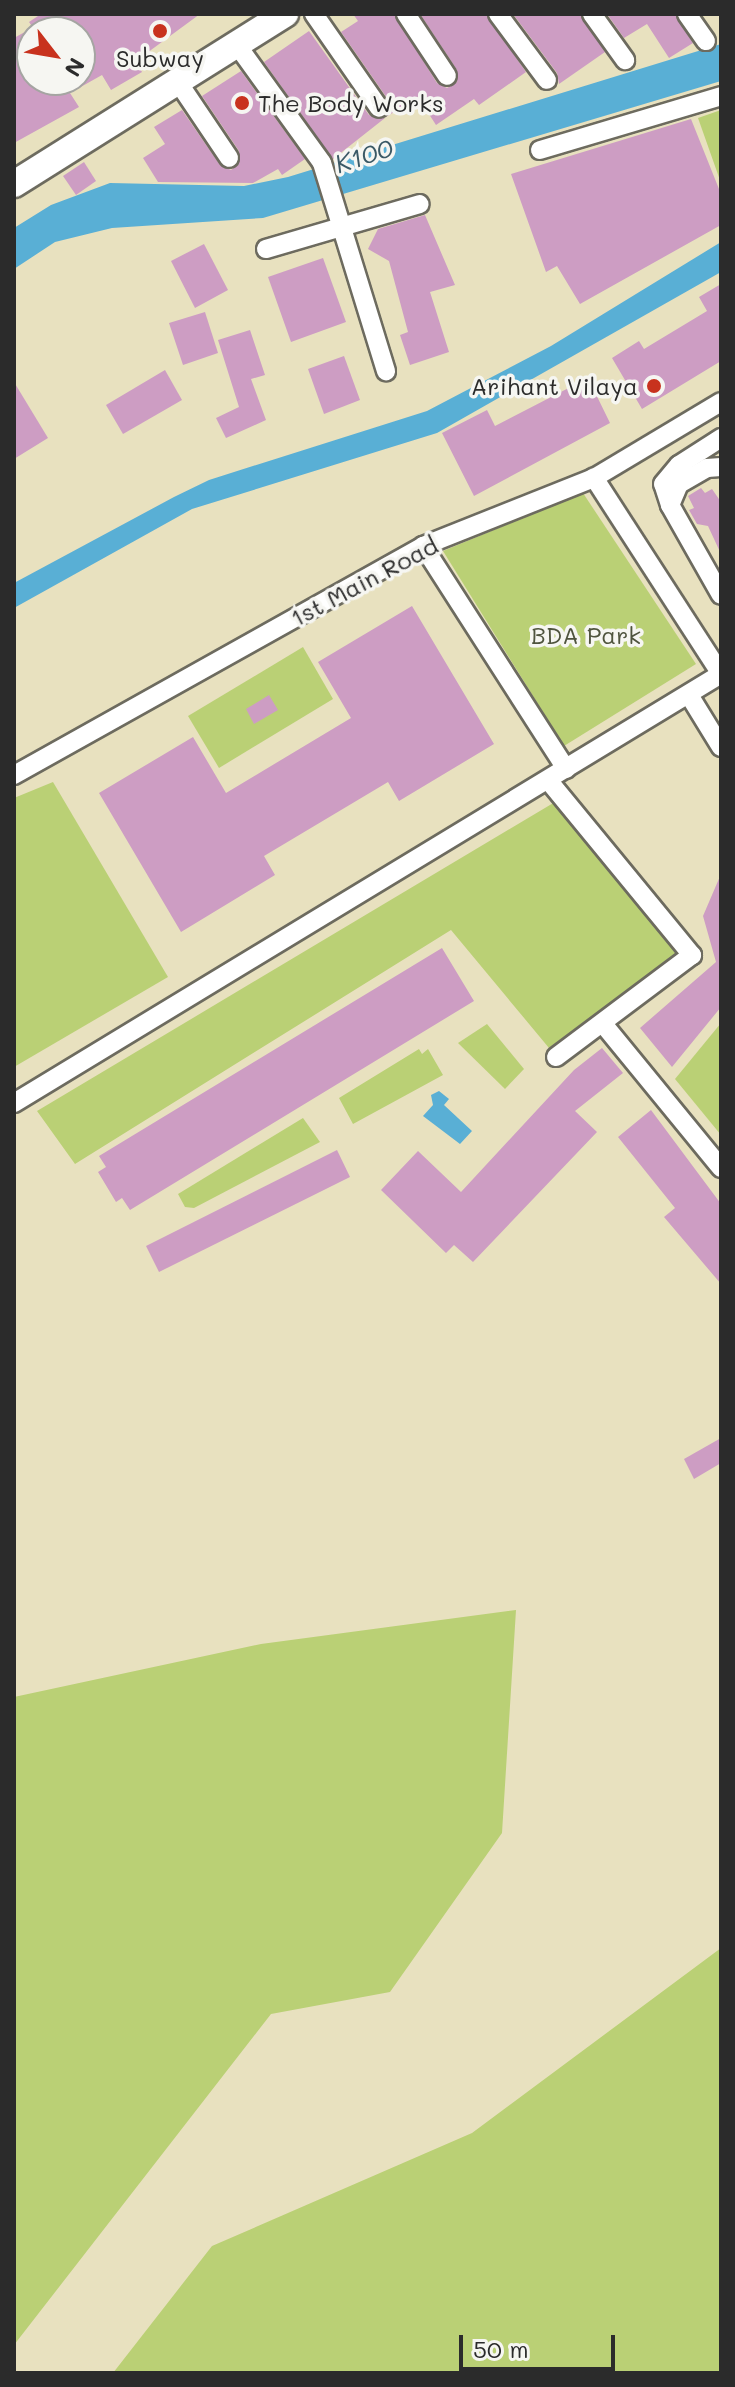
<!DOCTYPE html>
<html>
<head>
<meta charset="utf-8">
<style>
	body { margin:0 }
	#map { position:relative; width:735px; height:2387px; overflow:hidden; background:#e8e1bf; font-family:Mali,sans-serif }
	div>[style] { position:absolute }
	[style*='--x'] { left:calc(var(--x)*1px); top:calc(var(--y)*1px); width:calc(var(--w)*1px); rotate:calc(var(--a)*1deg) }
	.green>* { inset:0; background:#bad075 }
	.water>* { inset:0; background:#59afd5 }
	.building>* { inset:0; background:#cd9dc3 }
	.roads { filter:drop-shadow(2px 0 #6d6b5f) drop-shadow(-2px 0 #6d6b5f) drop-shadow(0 2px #6d6b5f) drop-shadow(0 -2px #6d6b5f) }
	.street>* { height:18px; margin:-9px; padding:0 9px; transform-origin:9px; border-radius:9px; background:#fff }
	.secondary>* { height:26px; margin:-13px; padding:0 13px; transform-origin:13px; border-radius:13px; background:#fff }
	.dots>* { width:22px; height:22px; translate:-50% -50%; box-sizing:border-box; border:4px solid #f6f6f2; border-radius:50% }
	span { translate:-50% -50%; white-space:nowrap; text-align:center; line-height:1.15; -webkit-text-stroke:7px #f6f6f2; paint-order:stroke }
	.poi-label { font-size:24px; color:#2b2b2b }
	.left { translate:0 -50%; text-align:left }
	.right { translate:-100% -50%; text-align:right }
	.street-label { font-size:24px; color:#2b2b2b }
	.park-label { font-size:24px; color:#4f543e }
	.water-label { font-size:26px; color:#3b5966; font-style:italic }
	.frame { position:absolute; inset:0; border:16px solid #2b2b2b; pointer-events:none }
	.north { position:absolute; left:16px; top:16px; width:80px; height:80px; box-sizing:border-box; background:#f6f6f2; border:2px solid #a5a5a2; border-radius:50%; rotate:121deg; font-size:22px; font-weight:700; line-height:32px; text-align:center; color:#2b2b2b }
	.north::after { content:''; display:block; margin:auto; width:28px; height:36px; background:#c8321e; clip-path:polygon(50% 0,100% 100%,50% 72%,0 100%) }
	.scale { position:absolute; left:459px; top:2335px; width:156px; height:36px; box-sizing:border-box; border:4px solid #2b2b2b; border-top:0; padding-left:10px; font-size:24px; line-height:28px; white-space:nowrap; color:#2b2b2b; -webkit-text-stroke:6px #f6f6f2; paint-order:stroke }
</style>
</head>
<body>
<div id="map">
	<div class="green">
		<i style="clip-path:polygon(721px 110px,721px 183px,698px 118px)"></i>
		<i style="clip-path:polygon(583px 493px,696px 664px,564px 746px,443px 551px)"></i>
		<i style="clip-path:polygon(303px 647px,333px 699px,219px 768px,188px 716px)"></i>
		<i style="clip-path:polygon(53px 782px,168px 977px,14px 1067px,14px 798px)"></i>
		<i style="clip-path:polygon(555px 802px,677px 954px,549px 1048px,451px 930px,75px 1164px,37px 1111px)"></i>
		<i style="clip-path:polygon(721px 1023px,721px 1135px,675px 1079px)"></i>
		<i style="clip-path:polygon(487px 1024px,524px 1069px,505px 1089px,458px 1043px)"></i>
		<i style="clip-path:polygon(419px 1049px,422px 1054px,428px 1049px,443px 1075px,353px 1124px,339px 1098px)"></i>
		<i style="clip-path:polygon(303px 1118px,320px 1142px,194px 1208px,185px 1207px,178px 1194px)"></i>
		<i style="clip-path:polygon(516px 1610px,502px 1833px,390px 1992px,271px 2014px,14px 2345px,14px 1697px,261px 1644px)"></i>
		<i style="clip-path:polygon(721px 1948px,721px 2373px,113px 2373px,212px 2246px,472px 2133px)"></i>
	</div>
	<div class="water">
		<i style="clip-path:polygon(721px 44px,721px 81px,263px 218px,112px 228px,55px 242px,14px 269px,14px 228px,51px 205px,110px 183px,244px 186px,288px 177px)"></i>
		<i style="clip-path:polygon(721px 242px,721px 272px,437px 433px,192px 509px,14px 608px,14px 583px,174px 497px,209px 480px,427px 411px,551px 346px)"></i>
		<i style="clip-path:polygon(439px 1091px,449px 1099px,444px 1105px,472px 1131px,460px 1144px,423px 1116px,433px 1105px,431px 1095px)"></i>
	</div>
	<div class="building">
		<i style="clip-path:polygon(41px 14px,200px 14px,136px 61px,142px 72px,111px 90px,102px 75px,70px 93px,79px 107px,14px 143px,14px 38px,32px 28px,32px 80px,80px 80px,80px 32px,36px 32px,29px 22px)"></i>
		<i style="clip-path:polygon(353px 14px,394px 14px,437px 83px,447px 88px,457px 82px,457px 70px,420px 14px,486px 14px,526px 72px,479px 105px,474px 99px,436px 125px,418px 97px,386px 117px,389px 101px,341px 32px,358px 21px)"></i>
		<i style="clip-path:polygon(513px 14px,580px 14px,605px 52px,559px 84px,557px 73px)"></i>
		<i style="clip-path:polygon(607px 14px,675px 14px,693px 43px,669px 58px,647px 24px,624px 38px)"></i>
		<i style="clip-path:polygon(309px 31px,369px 115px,385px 118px,333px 159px,264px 62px)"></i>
		<i style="clip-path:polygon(241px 71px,305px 159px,282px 175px,278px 169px,253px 183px,158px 182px,143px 158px,165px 144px,154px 127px,182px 110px,220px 165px,231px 170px,239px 164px,239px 151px,202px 96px)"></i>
		<i style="clip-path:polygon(691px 119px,721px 194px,721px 225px,580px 304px,557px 266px,546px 272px,511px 174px)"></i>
		<i style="clip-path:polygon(84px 162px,96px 181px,76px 195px,63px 176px)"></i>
		<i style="clip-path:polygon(425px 215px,455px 285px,430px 292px,449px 352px,410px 365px,400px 335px,408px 332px,389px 261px,368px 249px,378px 229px)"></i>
		<i style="clip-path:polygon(204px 244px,228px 290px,195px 308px,171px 261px)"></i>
		<i style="clip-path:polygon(323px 258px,346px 322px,291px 342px,268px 277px)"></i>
		<i style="clip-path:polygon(721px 284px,721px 361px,642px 409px,612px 358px,639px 341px,644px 349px,707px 311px,699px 297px)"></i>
		<i style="clip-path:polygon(205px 312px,218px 353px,183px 365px,169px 323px)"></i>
		<i style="clip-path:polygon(250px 330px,265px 375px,251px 379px,266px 420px,226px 438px,216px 418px,239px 407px,218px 340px)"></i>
		<i style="clip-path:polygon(344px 356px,360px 400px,324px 414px,308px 369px)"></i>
		<i style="clip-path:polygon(165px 370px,182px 400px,123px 434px,106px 405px)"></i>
		<i style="clip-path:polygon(588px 378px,610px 423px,474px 496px,442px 433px,487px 410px,495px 426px)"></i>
		<i style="clip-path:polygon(14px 382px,48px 438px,14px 459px)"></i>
		<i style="clip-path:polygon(701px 488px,705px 493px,712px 489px,721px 502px,721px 554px,708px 526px,697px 524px,689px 510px,694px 508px,688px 496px)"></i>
		<i style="clip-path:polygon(412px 606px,494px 744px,399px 801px,388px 782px,264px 856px,275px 875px,181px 932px,99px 793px,193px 737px,226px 793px,351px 718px,318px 662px)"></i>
		<i style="clip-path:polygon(269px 695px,278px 710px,254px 724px,246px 709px)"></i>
		<i style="clip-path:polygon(721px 874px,721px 1007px,672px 1067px,640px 1028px,716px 962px,703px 916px)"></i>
		<i style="clip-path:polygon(442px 948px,474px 1001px,130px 1210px,122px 1198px,116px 1202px,98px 1172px,106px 1167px,99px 1156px)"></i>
		<i style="clip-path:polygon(602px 1048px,623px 1073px,575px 1111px,597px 1132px,473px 1262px,454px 1245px,446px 1253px,381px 1190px,418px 1151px,461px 1192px,574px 1070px)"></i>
		<i style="clip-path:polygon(651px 1110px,721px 1204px,721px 1284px,664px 1217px,675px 1208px,618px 1137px)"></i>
		<i style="clip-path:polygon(337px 1150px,350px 1177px,159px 1272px,146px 1246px)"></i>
		<i style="clip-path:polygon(721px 1438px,721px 1463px,694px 1479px,684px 1459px)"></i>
	</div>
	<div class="roads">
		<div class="street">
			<i style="--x:314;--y:14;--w:114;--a:55.3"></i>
			<i style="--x:406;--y:14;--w:74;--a:56.5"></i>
			<i style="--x:498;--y:14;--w:82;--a:53.4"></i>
			<i style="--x:592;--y:14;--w:57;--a:54.3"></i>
			<i style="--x:687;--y:14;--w:33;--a:55"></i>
			<i style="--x:237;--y:45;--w:145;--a:54.2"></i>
			<i style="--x:322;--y:163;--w:218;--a:72.9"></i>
			<i style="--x:176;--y:79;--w:95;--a:56.1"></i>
			<i style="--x:540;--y:150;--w:189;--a:-16.6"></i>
			<i style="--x:266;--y:249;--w:160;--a:-16.3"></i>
			<i style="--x:721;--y:467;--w:14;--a:176"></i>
			<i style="--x:707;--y:468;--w:32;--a:150"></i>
			<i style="--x:679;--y:484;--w:23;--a:113"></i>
			<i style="--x:670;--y:505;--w:103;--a:60.5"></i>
			<i style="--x:670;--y:505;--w:22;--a:-108"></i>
			<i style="--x:663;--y:484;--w:25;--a:-50"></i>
			<i style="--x:679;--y:465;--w:50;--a:-32.7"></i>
			<i style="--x:423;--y:546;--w:265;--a:57.3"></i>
			<i style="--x:689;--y:695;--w:61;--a:58.4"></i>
			<i style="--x:14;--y:775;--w:469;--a:-29.2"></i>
			<i style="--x:423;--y:546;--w:184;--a:-21.7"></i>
			<i style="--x:594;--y:478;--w:148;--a:-30.9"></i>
			<i style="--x:548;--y:780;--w:227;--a:50.6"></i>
			<i style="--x:692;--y:955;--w:170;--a:143.1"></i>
			<i style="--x:604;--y:1025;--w:185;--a:50.7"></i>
			<i style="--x:14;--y:1103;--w:827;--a:-31.25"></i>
			<i style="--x:721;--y:674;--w:234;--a:-122.9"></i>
		</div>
		<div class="secondary">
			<i style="--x:14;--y:184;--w:320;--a:-32.1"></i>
		</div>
	</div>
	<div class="dots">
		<i style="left:160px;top:31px;background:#c8321e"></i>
		<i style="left:242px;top:103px;background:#c8321e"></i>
		<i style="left:654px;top:386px;background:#c8321e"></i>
	</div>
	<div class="poi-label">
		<span style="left:160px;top:58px">Subway</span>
		<span class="left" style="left:258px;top:103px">The Body Works</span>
		<span class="right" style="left:638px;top:386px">Arihant Vilaya</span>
	</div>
	<div class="street-label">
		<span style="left:364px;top:581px;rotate:-28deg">1st Main Road</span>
	</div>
	<div class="park-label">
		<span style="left:586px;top:635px">BDA Park</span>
	</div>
	<div class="water-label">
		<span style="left:364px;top:156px;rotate:-18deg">K100</span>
	</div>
	<div class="frame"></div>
	<div class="north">N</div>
	<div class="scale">50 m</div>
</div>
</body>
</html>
